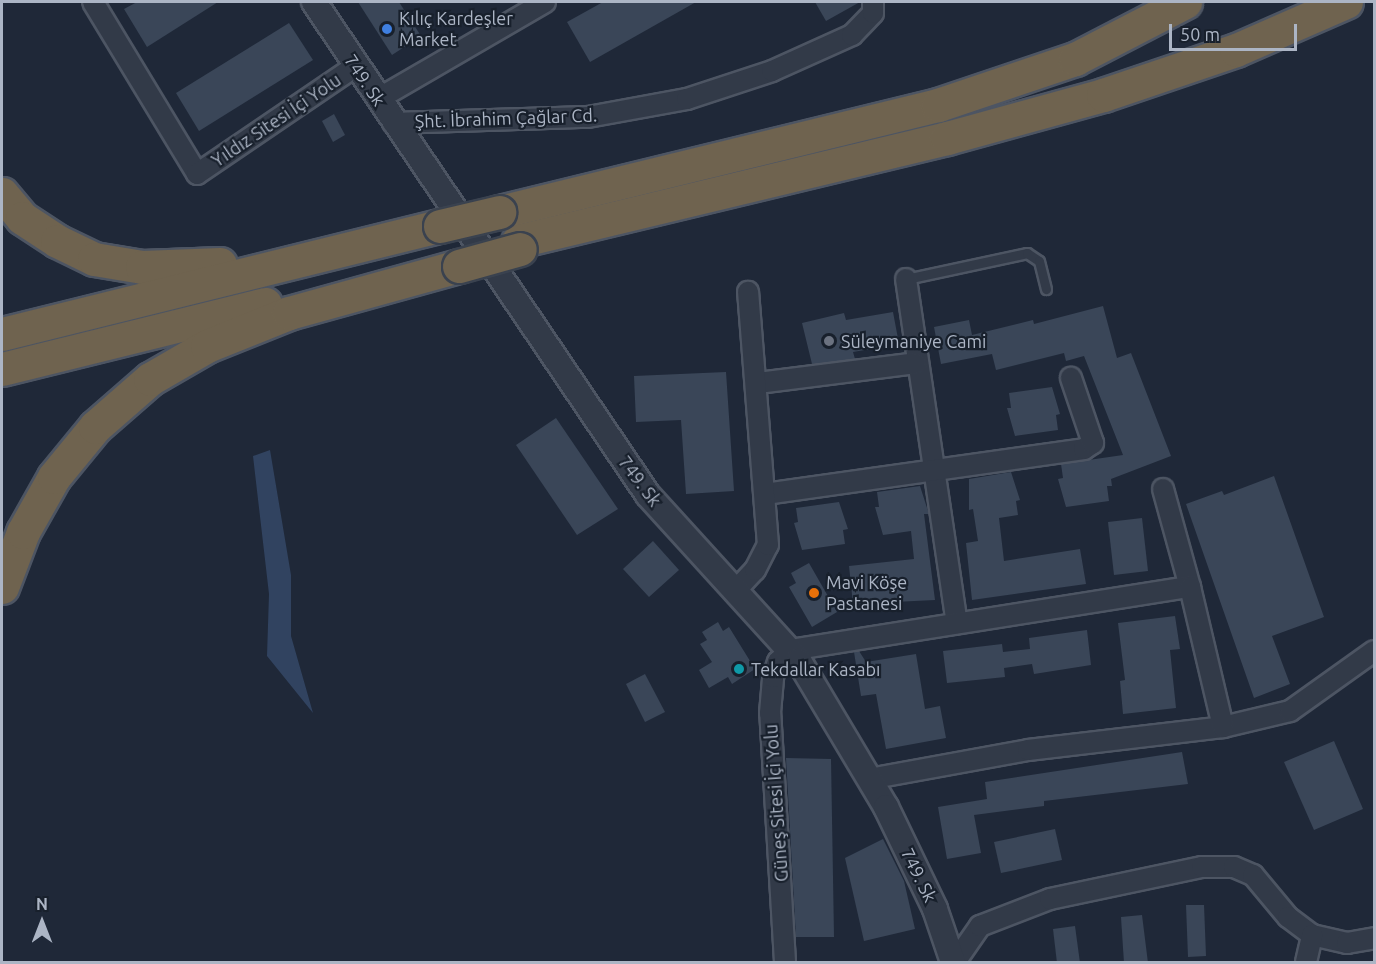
<!DOCTYPE html>
<html>
<head>
<meta charset="utf-8">
<style>
	body { margin:0 }
	#map { position:relative; width:1376px; height:964px; overflow:hidden; background:#1f2838; font-family:Ubuntu,sans-serif }
	div>[style] { position:absolute }
	[style*='--x'] { left:calc(var(--x)*1px); top:calc(var(--y)*1px); width:calc(var(--w)*1px); rotate:calc(var(--a)*1deg) }
	.water>* { inset:0; background:#314360 }
	.building>* { inset:0; background:#3a4658 }
	.roads { filter:drop-shadow(2px 0 #4d5563) drop-shadow(-2px 0 #4d5563) drop-shadow(0 2px #4d5563) drop-shadow(0 -2px #4d5563) }
	.service>* { height:9px; margin:-4.5px; padding:0 4.5px; transform-origin:4.5px; border-radius:4.5px; background:#323a48 }
	.minor>* { height:20px; margin:-10px; padding:0 10px; transform-origin:10px; border-radius:10px; background:#323a48 }
	.tertiary>* { height:24px; margin:-12px; padding:0 12px; transform-origin:12px; border-radius:12px; background:#323a48 }
	.motorway>* { height:33px; margin:-16.5px; padding:0 16.5px; transform-origin:16.5px; border-radius:16.5px; background:#6f634f }
	.bridges { filter:drop-shadow(2px 0 #3a424f) drop-shadow(-2px 0 #3a424f) drop-shadow(0 2px #3a424f) drop-shadow(0 -2px #3a424f) }
	.motorway-bridge>* { height:33px; margin:-16.5px; padding:0 16.5px; transform-origin:16.5px; border-radius:16.5px; background:#6f634f }
	.dots>* { width:16px; height:16px; translate:-50% -50%; box-sizing:border-box; border:3px solid #18202c; border-radius:50% }
	span { translate:-50% -50%; white-space:nowrap; text-align:center; line-height:1.15; -webkit-text-stroke:4.5px #18202c; paint-order:stroke }
	.poi-label { font-size:18px; color:#acb5c5 }
	.left { translate:0 -50%; text-align:left }
	.street-label { font-size:18px; color:#acb5c5 }
	.frame { position:absolute; inset:0; border:3px solid #acb5c5; pointer-events:none }
	.north { position:absolute; left:12px; top:892px; width:60px; height:60px; -webkit-text-stroke:4px #18202c; paint-order:stroke; rotate:0deg; font-size:16px; font-weight:700; line-height:24px; text-align:center; color:#acb5c5 }
	.north::after { content:''; display:block; margin:auto; width:21px; height:27px; background:#acb5c5; clip-path:polygon(50% 0,100% 100%,50% 72%,0 100%) }
	.scale { position:absolute; left:1169px; top:24px; width:128px; height:27px; box-sizing:border-box; border:3px solid #acb5c5; border-top:0; padding-left:8px; font-size:18px; line-height:21px; white-space:nowrap; color:#acb5c5; -webkit-text-stroke:4px #18202c; paint-order:stroke }
</style>
</head>
<body>
<div id="map">
	<div class="water">
		<i style="clip-path:polygon(270px 450px,291px 575px,291px 636px,313px 713px,267px 656px,269px 594px,253px 456px)"></i>
	</div>
	<div class="building">
		<i style="clip-path:polygon(137px 2px,218px 2px,147px 47px,124px 9px)"></i>
		<i style="clip-path:polygon(358px 2px,399px 2px,421px 36px,392px 55px)"></i>
		<i style="clip-path:polygon(603px 2px,696px 2px,590px 62px,567px 22px)"></i>
		<i style="clip-path:polygon(815px 2px,860px 2px,826px 21px)"></i>
		<i style="clip-path:polygon(289px 23px,313px 60px,199px 131px,176px 93px)"></i>
		<i style="clip-path:polygon(334px 114px,345px 135px,333px 142px,322px 121px)"></i>
		<i style="clip-path:polygon(1103px 306px,1117px 358px,1131px 353px,1171px 456px,1111px 479px,1112px 486px,1107px 486px,1109px 501px,1066px 507px,1058px 479px,1063px 478px,1061px 464px,1123px 455px,1084px 356px,1066px 361px,1064px 353px,996px 370px,992px 354px,941px 364px,934px 327px,969px 320px,972px 335px,1033px 320px,1034px 324px)"></i>
		<i style="clip-path:polygon(893px 312px,899px 344px,853px 352px,855px 359px,812px 364px,802px 323px,844px 313px,846px 320px)"></i>
		<i style="clip-path:polygon(726px 372px,734px 491px,686px 494px,681px 420px,636px 422px,634px 376px)"></i>
		<i style="clip-path:polygon(1052px 387px,1060px 414px,1056px 415px,1058px 430px,1015px 436px,1007px 408px,1011px 408px,1009px 393px)"></i>
		<i style="clip-path:polygon(556px 418px,618px 509px,577px 535px,516px 445px)"></i>
		<i style="clip-path:polygon(1011px 472px,1020px 500px,1016px 501px,1018px 515px,999px 518px,1004px 561px,1080px 549px,1086px 584px,972px 600px,966px 543px,978px 541px,973px 509px,969px 510px,969px 479px)"></i>
		<i style="clip-path:polygon(1274px 476px,1324px 617px,1272px 636px,1290px 684px,1254px 698px,1186px 504px,1222px 491px,1224px 495px)"></i>
		<i style="clip-path:polygon(920px 486px,929px 514px,924px 514px,935px 600px,853px 604px,849px 566px,914px 559px,911px 531px,883px 535px,875px 507px,879px 507px,877px 492px)"></i>
		<i style="clip-path:polygon(839px 502px,848px 529px,843px 530px,845px 544px,802px 550px,794px 523px,798px 522px,796px 508px)"></i>
		<i style="clip-path:polygon(1142px 518px,1148px 571px,1114px 575px,1108px 522px)"></i>
		<i style="clip-path:polygon(653px 541px,679px 570px,649px 597px,623px 569px)"></i>
		<i style="clip-path:polygon(809px 563px,837px 612px,812px 627px,789px 587px,796px 583px,791px 573px)"></i>
		<i style="clip-path:polygon(1175px 616px,1180px 649px,1170px 650px,1176px 708px,1123px 714px,1120px 681px,1125px 680px,1118px 623px)"></i>
		<i style="clip-path:polygon(718px 622px,723px 631px,729px 627px,755px 669px,732px 684px,728px 677px,709px 688px,699px 670px,712px 662px,700px 644px,707px 640px,702px 632px)"></i>
		<i style="clip-path:polygon(1087px 630px,1091px 665px,1034px 674px,1032px 664px,1004px 668px,1005px 677px,947px 683px,943px 651px,1002px 644px,1003px 652px,1030px 649px,1029px 638px)"></i>
		<i style="clip-path:polygon(859px 651px,866px 662px,916px 654px,925px 709px,940px 706px,946px 738px,886px 749px,876px 694px,861px 696px,854px 652px)"></i>
		<i style="clip-path:polygon(645px 674px,665px 712px,645px 722px,626px 684px)"></i>
		<i style="clip-path:polygon(1334px 741px,1363px 809px,1314px 830px,1284px 762px)"></i>
		<i style="clip-path:polygon(1182px 752px,1188px 784px,1044px 801px,1044px 806px,974px 815px,981px 853px,947px 859px,938px 807px,987px 799px,985px 782px)"></i>
		<i style="clip-path:polygon(786px 758px,831px 759px,834px 937px,796px 937px)"></i>
		<i style="clip-path:polygon(1055px 829px,1062px 860px,1001px 873px,994px 842px)"></i>
		<i style="clip-path:polygon(883px 839px,904px 881px,915px 929px,864px 941px,845px 858px)"></i>
		<i style="clip-path:polygon(1186px 905px,1204px 905px,1206px 956px,1188px 957px)"></i>
		<i style="clip-path:polygon(1142px 915px,1148px 963px,1124px 963px,1121px 917px)"></i>
		<i style="clip-path:polygon(1075px 926px,1080px 963px,1057px 963px,1053px 929px)"></i>
	</div>
	<div class="roads">
		<div class="service">
			<i style="--x:906;--y:279;--w:124;--a:-12.1"></i>
			<i style="--x:1027;--y:253;--w:14;--a:34"></i>
			<i style="--x:1039;--y:261;--w:29;--a:76"></i>
		</div>
		<div class="minor">
			<i style="--x:93;--y:2;--w:201;--a:58.8"></i>
			<i style="--x:197;--y:174;--w:192;--a:-34.2"></i>
			<i style="--x:378;--y:99;--w:193;--a:-30.1"></i>
			<i style="--x:393;--y:123;--w:195;--a:-1.8"></i>
			<i style="--x:588;--y:117;--w:101;--a:-10.3"></i>
			<i style="--x:687;--y:99;--w:89;--a:-18.2"></i>
			<i style="--x:772;--y:71;--w:88;--a:-24.2"></i>
			<i style="--x:852;--y:35;--w:30;--a:-46"></i>
			<i style="--x:873;--y:13;--w:11;--a:-90"></i>
			<i style="--x:906;--y:279;--w:348;--a:81.6"></i>
			<i style="--x:758;--y:383;--w:159;--a:-7.2"></i>
			<i style="--x:1163;--y:489;--w:102;--a:74.6"></i>
			<i style="--x:765;--y:494;--w:322;--a:-8"></i>
			<i style="--x:1084;--y:449;--w:11;--a:-34"></i>
			<i style="--x:1093;--y:443;--w:69;--a:-108.7"></i>
			<i style="--x:737;--y:589;--w:26;--a:-47"></i>
			<i style="--x:755;--y:570;--w:28;--a:-63"></i>
			<i style="--x:768;--y:545;--w:254;--a:-94.5"></i>
			<i style="--x:869;--y:779;--w:162;--a:-10.3"></i>
			<i style="--x:1028;--y:750;--w:196;--a:-6.7"></i>
			<i style="--x:1223;--y:727;--w:69;--a:-13.4"></i>
			<i style="--x:1290;--y:711;--w:103;--a:-35.5"></i>
			<i style="--x:785;--y:962;--w:249;--a:-93.4"></i>
			<i style="--x:770;--y:713;--w:36;--a:-85"></i>
			<i style="--x:773;--y:677;--w:16;--a:-72"></i>
			<i style="--x:778;--y:662;--w:17;--a:-45"></i>
			<i style="--x:790;--y:650;--w:405;--a:-9"></i>
			<i style="--x:1190;--y:587;--w:144;--a:76.7"></i>
			<i style="--x:955;--y:962;--w:44;--a:-55.2"></i>
			<i style="--x:980;--y:926;--w:75;--a:-21.1"></i>
			<i style="--x:1050;--y:899;--w:155;--a:-11.9"></i>
			<i style="--x:1202;--y:867;--w:32;--a:0"></i>
			<i style="--x:1234;--y:867;--w:21;--a:23"></i>
			<i style="--x:1253;--y:875;--w:55;--a:50.2"></i>
			<i style="--x:1288;--y:917;--w:30;--a:37"></i>
			<i style="--x:1312;--y:935;--w:36;--a:13"></i>
			<i style="--x:1347;--y:943;--w:27;--a:-10"></i>
			<i style="--x:1306;--y:962;--w:28;--a:-77"></i>
		</div>
		<div class="tertiary">
			<i style="--x:314;--y:2;--w:595;--a:55.88"></i>
			<i style="--x:648;--y:495;--w:224;--a:47.7"></i>
			<i style="--x:799;--y:661;--w:170;--a:59.2"></i>
			<i style="--x:886;--y:807;--w:113;--a:64.3"></i>
			<i style="--x:935;--y:909;--w:56;--a:71.2"></i>
		</div>
		<div class="motorway">
			<i style="--x:2;--y:194;--w:31;--a:50"></i>
			<i style="--x:22;--y:218;--w:42;--a:33.3"></i>
			<i style="--x:57;--y:241;--w:41;--a:25.9"></i>
			<i style="--x:94;--y:259;--w:49;--a:9.5"></i>
			<i style="--x:142;--y:267;--w:78;--a:-2.2"></i>
			<i style="--x:499;--y:212;--w:452;--a:-13.7"></i>
			<i style="--x:938;--y:105;--w:145;--a:-18.6"></i>
			<i style="--x:1075;--y:59;--w:124;--a:-27.4"></i>
			<i style="--x:518;--y:241;--w:441;--a:-13.5"></i>
			<i style="--x:947;--y:138;--w:162;--a:-15.4"></i>
			<i style="--x:1103;--y:95;--w:140;--a:-18.7"></i>
			<i style="--x:1236;--y:50;--w:120;--a:-23.6"></i>
			<i style="--x:2;--y:334;--w:451;--a:-13.9"></i>
			<i style="--x:2;--y:369;--w:271;--a:-13.9"></i>
			<i style="--x:2;--y:587;--w:59;--a:-69.1"></i>
			<i style="--x:23;--y:532;--w:63;--a:-60.6"></i>
			<i style="--x:54;--y:477;--w:65;--a:-50.6"></i>
			<i style="--x:95;--y:427;--w:73;--a:-41.1"></i>
			<i style="--x:150;--y:379;--w:66;--a:-30.1"></i>
			<i style="--x:207;--y:346;--w:88;--a:-21.9"></i>
			<i style="--x:289;--y:313;--w:176;--a:-15.5"></i>
		</div>
	</div>
	<div class="bridges">
		<div class="motorway-bridge">
			<i style="--x:440;--y:226;--w:61;--a:-13.3"></i>
			<i style="--x:459;--y:266;--w:63;--a:-15.6"></i>
		</div>
	</div>
	<div class="dots">
		<i style="left:387px;top:29px;background:#3f7fe0"></i>
		<i style="left:829px;top:341px;background:#6b7280"></i>
		<i style="left:814px;top:593px;background:#e8710a"></i>
		<i style="left:739px;top:669px;background:#0f9aa8"></i>
	</div>
	<div class="poi-label">
		<span class="left" style="left:399px;top:29px">Kılıç Kardeşler<br>Market</span>
		<span class="left" style="left:841px;top:341px">Süleymaniye Cami</span>
		<span class="left" style="left:826px;top:593px">Mavi Köşe<br>Pastanesi</span>
		<span class="left" style="left:751px;top:669px">Tekdallar Kasabı</span>
	</div>
	<div class="street-label">
		<span style="left:365px;top:80px;rotate:56deg">749. Sk</span>
		<span style="left:506px;top:118px;rotate:-2deg">Şht. İbrahim Çağlar Cd.</span>
		<span style="left:276px;top:120px;rotate:-34deg">Yıldız Sitesi İçi Yolu</span>
		<span style="left:640px;top:481px;rotate:53deg">749. Sk</span>
		<span style="left:776px;top:803px;rotate:-94deg">Güneş Sitesi İçi Yolu</span>
		<span style="left:919px;top:875px;rotate:64deg">749. Sk</span>
	</div>
	<div class="frame"></div>
	<div class="north">N</div>
	<div class="scale">50 m</div>
</div>
</body>
</html>
